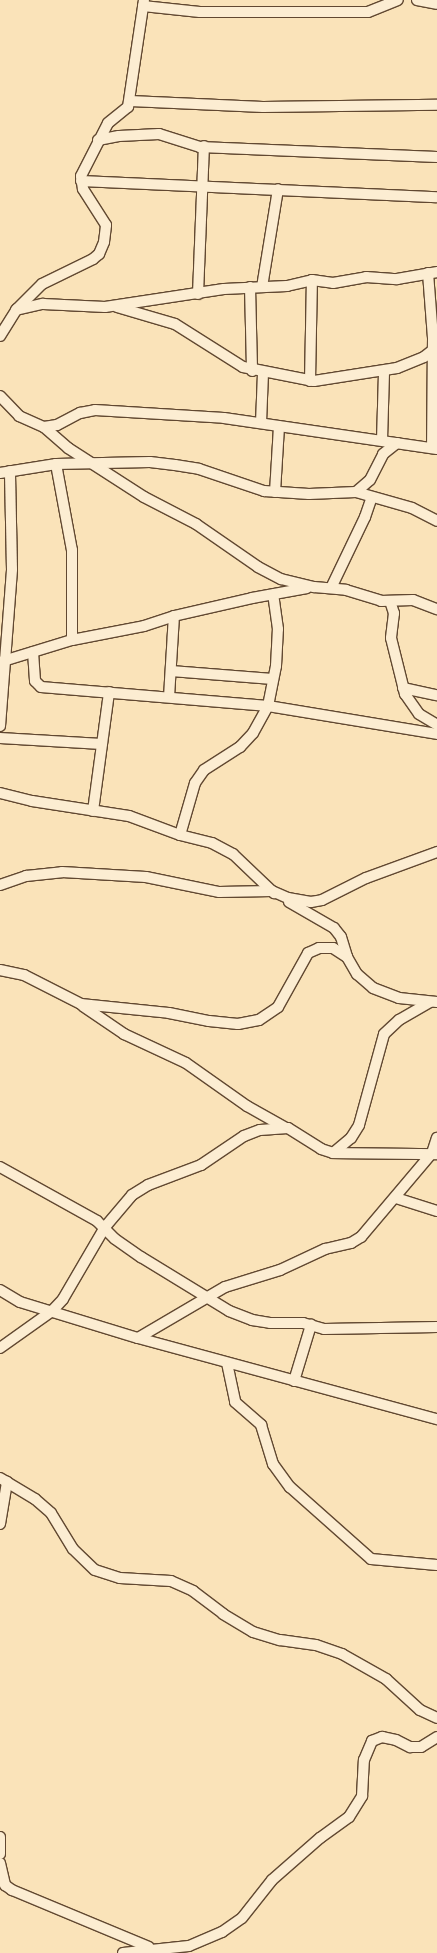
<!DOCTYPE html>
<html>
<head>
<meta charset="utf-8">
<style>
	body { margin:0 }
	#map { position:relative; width:437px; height:1953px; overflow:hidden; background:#fae3b9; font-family:Alegreya,serif }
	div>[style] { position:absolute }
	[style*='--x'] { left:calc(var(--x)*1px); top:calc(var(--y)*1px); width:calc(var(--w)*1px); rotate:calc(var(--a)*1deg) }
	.roads { filter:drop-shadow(1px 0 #614831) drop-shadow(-1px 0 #614831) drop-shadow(0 1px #614831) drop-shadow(0 -1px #614831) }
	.minor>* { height:10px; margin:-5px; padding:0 5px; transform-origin:5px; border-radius:5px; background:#fcedd2 }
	span { translate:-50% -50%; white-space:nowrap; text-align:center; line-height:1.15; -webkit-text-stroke:3px #fcedd2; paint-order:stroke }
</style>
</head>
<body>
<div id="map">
	<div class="roads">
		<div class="minor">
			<i style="--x:417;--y:0;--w:20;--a:11"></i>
			<i style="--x:143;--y:6;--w:57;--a:6"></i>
			<i style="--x:200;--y:12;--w:168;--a:0"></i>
			<i style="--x:368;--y:12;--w:32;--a:-22"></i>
			<i style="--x:130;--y:101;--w:133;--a:2.6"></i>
			<i style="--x:263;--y:107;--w:174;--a:-0.7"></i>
			<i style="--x:98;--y:140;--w:21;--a:-11"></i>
			<i style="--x:119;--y:136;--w:40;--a:-2.9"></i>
			<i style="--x:159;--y:134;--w:43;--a:17.6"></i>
			<i style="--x:200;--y:147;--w:237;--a:2.4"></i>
			<i style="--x:81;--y:181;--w:356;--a:2.6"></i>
			<i style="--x:428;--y:273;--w:65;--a:85.6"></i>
			<i style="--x:433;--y:338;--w:110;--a:90.5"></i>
			<i style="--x:250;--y:287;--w:84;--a:88.6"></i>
			<i style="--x:262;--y:287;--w:99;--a:-80.7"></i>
			<i style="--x:198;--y:294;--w:148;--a:-87.7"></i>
			<i style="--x:117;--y:307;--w:60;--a:16.3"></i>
			<i style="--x:175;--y:324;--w:80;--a:32.3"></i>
			<i style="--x:243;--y:367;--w:72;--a:11.2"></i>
			<i style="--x:314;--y:381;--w:84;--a:-8.9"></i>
			<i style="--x:397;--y:368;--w:29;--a:-22"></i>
			<i style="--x:424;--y:357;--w:11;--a:-38"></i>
			<i style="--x:16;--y:310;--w:28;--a:-13"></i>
			<i style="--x:43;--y:304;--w:62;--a:2.8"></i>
			<i style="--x:105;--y:307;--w:120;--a:-8.6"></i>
			<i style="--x:224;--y:289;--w:63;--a:-2.7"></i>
			<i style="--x:287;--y:286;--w:26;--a:-13"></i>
			<i style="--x:312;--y:280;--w:21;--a:8"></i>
			<i style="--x:333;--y:283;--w:34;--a:-10"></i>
			<i style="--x:366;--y:277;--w:31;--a:4"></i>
			<i style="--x:397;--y:279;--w:41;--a:-9.9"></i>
			<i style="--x:0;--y:336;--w:32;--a:-58"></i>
			<i style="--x:17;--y:309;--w:35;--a:-45"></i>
			<i style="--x:42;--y:284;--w:57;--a:-26.1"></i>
			<i style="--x:93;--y:259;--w:8;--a:-40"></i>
			<i style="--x:99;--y:254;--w:13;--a:-67"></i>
			<i style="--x:104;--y:242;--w:17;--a:-83"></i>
			<i style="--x:106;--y:225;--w:43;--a:-122.6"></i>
			<i style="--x:83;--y:189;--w:13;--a:-99"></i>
			<i style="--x:81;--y:176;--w:59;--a:-63"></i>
			<i style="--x:108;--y:123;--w:26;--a:-39"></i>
			<i style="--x:128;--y:107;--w:108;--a:-81.5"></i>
			<i style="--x:310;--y:381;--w:101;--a:-88.9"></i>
			<i style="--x:0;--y:396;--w:28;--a:46"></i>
			<i style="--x:19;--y:416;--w:27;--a:24"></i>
			<i style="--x:44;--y:427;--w:13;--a:-9"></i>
			<i style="--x:57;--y:425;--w:26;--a:-28"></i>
			<i style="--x:80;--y:413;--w:15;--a:-11"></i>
			<i style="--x:95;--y:410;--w:129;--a:3.5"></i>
			<i style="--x:224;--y:418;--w:215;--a:8.3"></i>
			<i style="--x:261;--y:423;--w:50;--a:-87.7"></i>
			<i style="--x:44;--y:427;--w:32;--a:41"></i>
			<i style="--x:68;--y:448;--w:90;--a:32.8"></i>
			<i style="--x:144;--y:497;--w:59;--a:27.4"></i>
			<i style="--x:196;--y:524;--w:75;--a:34.7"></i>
			<i style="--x:258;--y:567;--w:26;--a:28"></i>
			<i style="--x:281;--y:579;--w:34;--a:14"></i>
			<i style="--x:314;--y:587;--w:32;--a:5"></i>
			<i style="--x:346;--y:590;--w:37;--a:17"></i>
			<i style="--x:381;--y:601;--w:32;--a:-2"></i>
			<i style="--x:413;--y:600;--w:26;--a:21"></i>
			<i style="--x:382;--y:440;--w:69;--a:-88.3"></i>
			<i style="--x:56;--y:464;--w:87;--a:79.5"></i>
			<i style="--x:72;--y:550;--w:90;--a:90"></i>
			<i style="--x:0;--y:473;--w:57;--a:-9.1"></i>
			<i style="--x:56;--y:464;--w:94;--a:-1.2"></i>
			<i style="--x:150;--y:462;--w:25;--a:7"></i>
			<i style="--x:175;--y:465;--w:24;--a:9"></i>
			<i style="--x:199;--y:469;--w:69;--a:18.7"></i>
			<i style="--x:264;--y:491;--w:45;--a:3.8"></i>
			<i style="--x:309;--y:494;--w:47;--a:-2.4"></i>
			<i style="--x:356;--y:492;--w:58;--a:15.9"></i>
			<i style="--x:412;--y:508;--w:28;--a:27"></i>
			<i style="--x:275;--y:492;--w:66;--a:-86.5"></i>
			<i style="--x:356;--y:492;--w:18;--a:-41"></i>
			<i style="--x:370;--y:480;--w:29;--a:-63"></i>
			<i style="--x:383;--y:454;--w:18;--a:-38"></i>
			<i style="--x:331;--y:588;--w:79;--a:-64.4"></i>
			<i style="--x:365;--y:517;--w:21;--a:-71"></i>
			<i style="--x:390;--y:601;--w:13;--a:72"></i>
			<i style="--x:394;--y:613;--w:25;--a:97"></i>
			<i style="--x:391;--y:638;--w:58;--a:76"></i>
			<i style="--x:405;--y:694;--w:24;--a:55"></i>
			<i style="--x:419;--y:714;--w:21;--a:31"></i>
			<i style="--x:33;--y:652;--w:29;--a:86"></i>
			<i style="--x:35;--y:681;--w:8;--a:45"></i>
			<i style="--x:41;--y:687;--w:228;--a:4.8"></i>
			<i style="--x:268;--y:706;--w:171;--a:9.4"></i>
			<i style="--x:0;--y:662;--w:75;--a:-17"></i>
			<i style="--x:72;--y:640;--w:73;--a:-11"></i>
			<i style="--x:144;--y:626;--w:32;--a:-18"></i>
			<i style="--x:174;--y:616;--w:80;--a:-13"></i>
			<i style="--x:252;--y:598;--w:56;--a:-10.3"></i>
			<i style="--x:171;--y:671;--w:102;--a:4.5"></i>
			<i style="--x:403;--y:688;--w:35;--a:12"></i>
			<i style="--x:169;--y:697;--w:81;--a:-86.5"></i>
			<i style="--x:0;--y:726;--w:157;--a:-85.6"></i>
			<i style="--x:12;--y:569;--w:98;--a:-91.2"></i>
			<i style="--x:0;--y:738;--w:102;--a:3.4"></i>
			<i style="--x:0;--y:793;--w:33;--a:14"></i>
			<i style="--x:32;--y:801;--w:98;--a:8.8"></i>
			<i style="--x:129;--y:816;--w:54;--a:20.4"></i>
			<i style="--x:180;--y:835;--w:33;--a:14"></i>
			<i style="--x:212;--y:843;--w:24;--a:28"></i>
			<i style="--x:233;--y:854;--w:57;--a:43.6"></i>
			<i style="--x:93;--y:811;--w:120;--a:-82.3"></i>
			<i style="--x:180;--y:835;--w:54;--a:-73.9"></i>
			<i style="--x:195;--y:783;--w:16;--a:-55"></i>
			<i style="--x:204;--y:770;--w:43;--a:-32.6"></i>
			<i style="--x:240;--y:747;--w:19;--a:-47"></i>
			<i style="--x:253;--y:733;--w:31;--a:-61"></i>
			<i style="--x:268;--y:706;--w:41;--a:-78.7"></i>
			<i style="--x:276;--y:666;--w:37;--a:-87"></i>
			<i style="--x:278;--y:629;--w:35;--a:-98"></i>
			<i style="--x:0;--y:885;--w:28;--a:-19"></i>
			<i style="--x:26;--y:876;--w:36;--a:-6"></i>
			<i style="--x:62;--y:872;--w:84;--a:3.4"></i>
			<i style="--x:146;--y:877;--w:75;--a:11.6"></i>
			<i style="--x:219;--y:892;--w:53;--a:-1.1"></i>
			<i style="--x:272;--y:891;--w:17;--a:24"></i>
			<i style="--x:288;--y:898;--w:23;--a:10"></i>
			<i style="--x:311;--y:902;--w:11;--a:-10"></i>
			<i style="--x:322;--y:900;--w:49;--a:-26.6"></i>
			<i style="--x:366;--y:878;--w:76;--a:-20.1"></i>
			<i style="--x:289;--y:902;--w:52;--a:30"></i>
			<i style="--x:334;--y:928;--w:11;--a:52"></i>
			<i style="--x:341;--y:937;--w:21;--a:73"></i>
			<i style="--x:0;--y:970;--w:25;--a:12"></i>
			<i style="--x:24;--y:975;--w:64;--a:27"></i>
			<i style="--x:81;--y:1004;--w:88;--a:5.8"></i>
			<i style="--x:169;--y:1013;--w:41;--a:11.3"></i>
			<i style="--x:209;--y:1021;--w:29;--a:6"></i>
			<i style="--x:238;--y:1024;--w:21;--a:-11"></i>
			<i style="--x:259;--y:1020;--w:23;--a:-34"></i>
			<i style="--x:278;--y:1007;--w:62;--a:-60.9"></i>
			<i style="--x:308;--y:953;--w:12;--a:-24"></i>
			<i style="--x:319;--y:948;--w:14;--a:0"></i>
			<i style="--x:333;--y:948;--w:17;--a:33"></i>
			<i style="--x:347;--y:957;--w:20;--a:60"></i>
			<i style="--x:357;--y:974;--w:21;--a:41"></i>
			<i style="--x:373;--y:988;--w:28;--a:21"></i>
			<i style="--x:399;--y:998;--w:38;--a:6"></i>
			<i style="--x:83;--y:1006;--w:50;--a:34.3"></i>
			<i style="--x:124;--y:1034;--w:68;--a:25.1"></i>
			<i style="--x:186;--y:1063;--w:75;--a:35.2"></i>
			<i style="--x:247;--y:1106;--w:45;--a:29.4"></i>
			<i style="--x:333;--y:1153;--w:23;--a:-40"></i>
			<i style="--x:351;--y:1138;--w:15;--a:-58"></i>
			<i style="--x:359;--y:1125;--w:94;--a:-74.6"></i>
			<i style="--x:384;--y:1034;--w:21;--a:-43"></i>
			<i style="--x:399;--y:1020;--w:36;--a:-30"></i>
			<i style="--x:0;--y:1167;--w:111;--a:29.1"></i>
			<i style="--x:97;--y:1221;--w:25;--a:45"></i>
			<i style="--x:115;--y:1239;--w:32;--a:35"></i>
			<i style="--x:141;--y:1257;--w:103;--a:31.5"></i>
			<i style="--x:229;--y:1311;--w:25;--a:21"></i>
			<i style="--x:252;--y:1320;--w:18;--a:9"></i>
			<i style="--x:270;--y:1323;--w:33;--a:0"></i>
			<i style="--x:303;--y:1323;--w:22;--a:16"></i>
			<i style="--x:324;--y:1329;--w:113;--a:-1"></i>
			<i style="--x:396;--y:1198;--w:43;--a:17.6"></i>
			<i style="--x:0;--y:1290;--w:23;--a:31"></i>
			<i style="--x:20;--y:1302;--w:123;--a:17"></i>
			<i style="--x:138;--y:1338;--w:310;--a:15.2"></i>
			<i style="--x:138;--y:1338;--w:101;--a:-30.4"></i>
			<i style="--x:225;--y:1287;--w:58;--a:-17.2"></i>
			<i style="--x:280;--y:1270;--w:50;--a:-25"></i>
			<i style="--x:325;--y:1249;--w:27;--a:-13"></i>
			<i style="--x:351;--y:1243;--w:12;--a:-31"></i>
			<i style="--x:361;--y:1237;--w:110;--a:-49.8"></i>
			<i style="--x:432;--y:1153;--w:16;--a:-72"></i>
			<i style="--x:0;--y:1348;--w:64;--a:-35.4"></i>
			<i style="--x:52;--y:1311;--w:16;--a:-47"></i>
			<i style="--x:63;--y:1299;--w:83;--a:-59.7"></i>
			<i style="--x:105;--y:1227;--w:42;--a:-49.8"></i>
			<i style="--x:132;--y:1195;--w:19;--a:-32"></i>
			<i style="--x:148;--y:1185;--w:57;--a:-20.7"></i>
			<i style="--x:201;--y:1165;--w:52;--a:-34"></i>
			<i style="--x:244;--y:1136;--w:17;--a:-21"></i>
			<i style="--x:260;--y:1130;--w:28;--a:-4"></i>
			<i style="--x:288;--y:1128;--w:39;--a:32"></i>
			<i style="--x:321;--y:1149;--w:13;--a:18"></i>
			<i style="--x:333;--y:1153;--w:104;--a:0.6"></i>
			<i style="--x:227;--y:1363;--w:40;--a:78"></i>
			<i style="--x:235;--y:1402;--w:35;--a:41"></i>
			<i style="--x:261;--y:1425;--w:41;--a:72.9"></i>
			<i style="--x:273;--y:1464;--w:29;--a:54"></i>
			<i style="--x:290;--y:1487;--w:108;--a:41.6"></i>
			<i style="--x:371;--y:1559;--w:66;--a:5.2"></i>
			<i style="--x:294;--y:1381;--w:59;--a:-73.1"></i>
			<i style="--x:0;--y:1478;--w:41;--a:31"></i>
			<i style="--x:35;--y:1499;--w:21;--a:41"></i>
			<i style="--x:51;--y:1513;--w:42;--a:58.6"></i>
			<i style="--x:73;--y:1549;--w:30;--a:44"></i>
			<i style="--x:95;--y:1570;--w:26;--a:18"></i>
			<i style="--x:120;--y:1578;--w:51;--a:3.4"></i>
			<i style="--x:171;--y:1581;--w:24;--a:24"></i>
			<i style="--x:193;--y:1591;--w:38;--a:37"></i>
			<i style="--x:223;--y:1614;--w:35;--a:31"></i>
			<i style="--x:253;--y:1632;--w:28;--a:17"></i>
			<i style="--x:280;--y:1640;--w:36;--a:8"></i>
			<i style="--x:316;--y:1645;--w:28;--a:19"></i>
			<i style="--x:342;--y:1654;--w:51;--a:29.6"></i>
			<i style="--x:386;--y:1679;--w:46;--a:42.4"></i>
			<i style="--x:420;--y:1710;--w:19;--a:25"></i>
			<i style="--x:0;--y:1524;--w:43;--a:-80.5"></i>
			<i style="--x:0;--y:1837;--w:17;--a:90"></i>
			<i style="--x:0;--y:1863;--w:23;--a:77"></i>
			<i style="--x:5;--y:1885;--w:9;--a:36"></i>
			<i style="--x:12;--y:1890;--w:148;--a:22.6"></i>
			<i style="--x:123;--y:1953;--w:66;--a:-6.1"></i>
			<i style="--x:189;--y:1946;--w:36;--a:-23"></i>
			<i style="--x:222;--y:1932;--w:24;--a:-35"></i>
			<i style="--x:242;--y:1918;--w:48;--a:-51.7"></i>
			<i style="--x:272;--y:1880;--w:64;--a:-41.2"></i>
			<i style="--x:320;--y:1838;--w:36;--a:-36"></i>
			<i style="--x:349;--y:1817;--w:25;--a:-58"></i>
			<i style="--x:362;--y:1796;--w:36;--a:-87"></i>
			<i style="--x:364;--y:1760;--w:21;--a:-67"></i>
			<i style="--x:372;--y:1741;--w:11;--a:-22"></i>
			<i style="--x:382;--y:1737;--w:14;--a:12"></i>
			<i style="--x:396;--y:1740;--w:16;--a:27"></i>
			<i style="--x:410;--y:1747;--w:11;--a:0"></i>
			<i style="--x:421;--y:1747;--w:19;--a:-32"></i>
		</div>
	</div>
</div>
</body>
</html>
